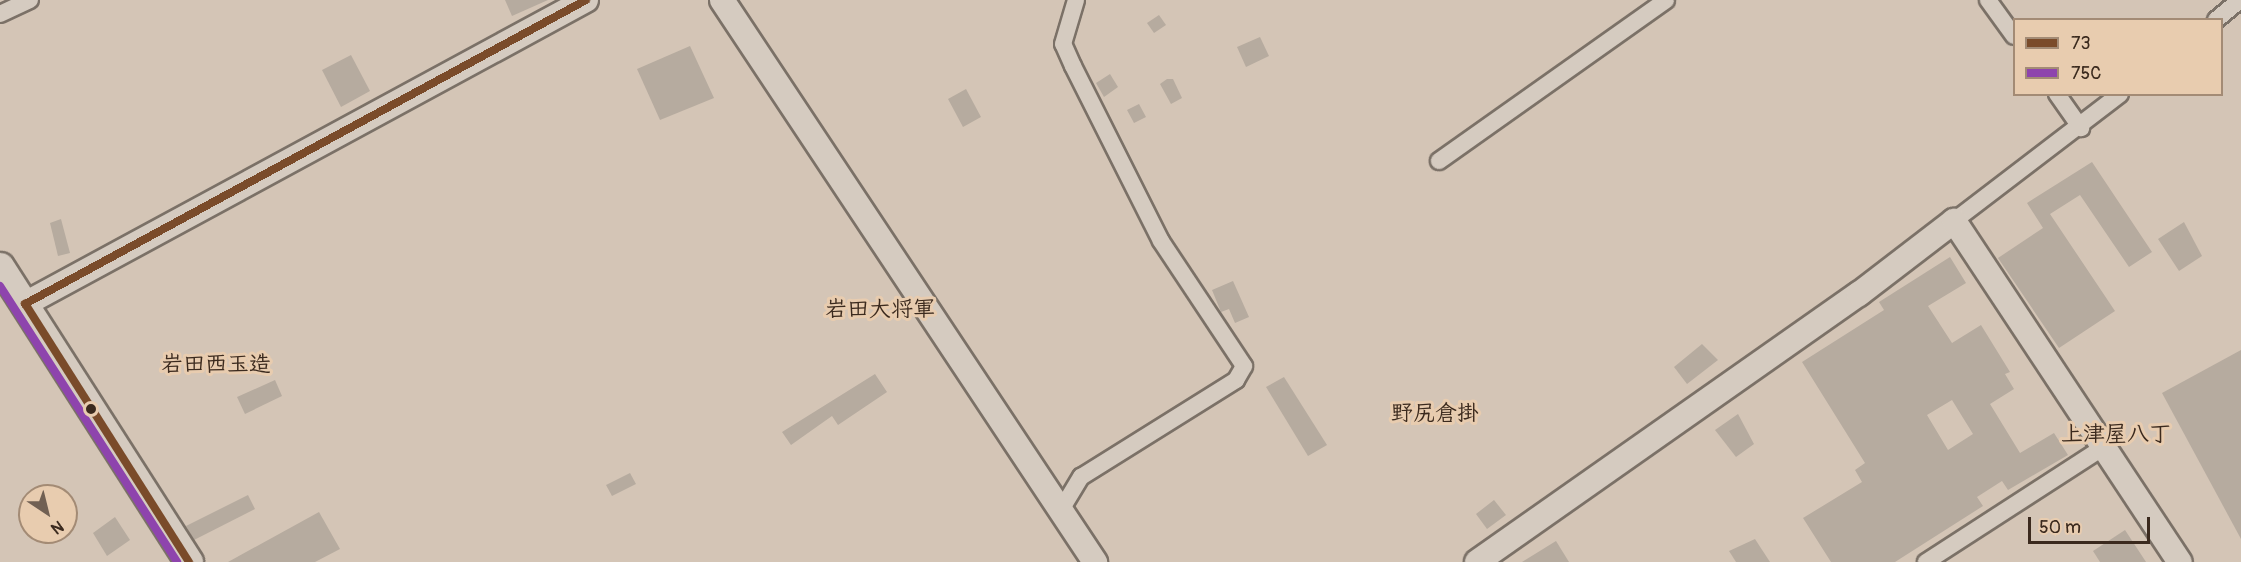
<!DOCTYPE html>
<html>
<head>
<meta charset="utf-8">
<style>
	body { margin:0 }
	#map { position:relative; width:2241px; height:562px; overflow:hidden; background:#d4c5b6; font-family:Pangolin,"Klee One",sans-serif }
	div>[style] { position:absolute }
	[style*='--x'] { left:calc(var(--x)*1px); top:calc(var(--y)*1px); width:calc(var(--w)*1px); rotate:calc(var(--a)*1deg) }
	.building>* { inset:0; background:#b6ab9f }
	.roads { filter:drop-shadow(2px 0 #7b7167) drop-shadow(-2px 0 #7b7167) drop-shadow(0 2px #7b7167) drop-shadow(0 -2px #7b7167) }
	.street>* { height:16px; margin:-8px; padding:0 8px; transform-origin:8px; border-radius:8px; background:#d5cbc0 }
	.secondary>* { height:24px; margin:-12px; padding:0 12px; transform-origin:12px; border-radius:12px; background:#d5cbc0 }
	.primary>* { height:27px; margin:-13.5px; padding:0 13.5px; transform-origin:13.5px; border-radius:13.5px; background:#d5cbc0 }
	.bus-1>* { height:8px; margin:-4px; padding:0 4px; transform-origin:4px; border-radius:4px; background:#7a4b2a }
	.bus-2>* { height:8px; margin:-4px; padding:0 4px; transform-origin:4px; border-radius:4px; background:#8e44ad }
	.dots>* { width:16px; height:16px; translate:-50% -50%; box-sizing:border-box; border:3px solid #e8ccaf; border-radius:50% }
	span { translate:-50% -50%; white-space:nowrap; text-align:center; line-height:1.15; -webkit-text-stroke:6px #e8ccaf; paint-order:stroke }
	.neighbourhood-label { font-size:22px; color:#3b2a1e; font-weight:700 }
	.legend { position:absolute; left:2013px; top:18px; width:210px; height:78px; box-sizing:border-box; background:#e8ccaf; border:2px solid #a38b75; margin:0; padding:8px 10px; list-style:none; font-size:18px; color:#3b2a1e }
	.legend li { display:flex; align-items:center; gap:12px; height:30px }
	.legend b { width:30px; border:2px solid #a38b75 }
	.north { position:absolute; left:18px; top:484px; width:60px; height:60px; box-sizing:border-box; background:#e8ccaf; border:2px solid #a38b75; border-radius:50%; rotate:145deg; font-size:16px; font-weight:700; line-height:24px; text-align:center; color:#3b2a1e }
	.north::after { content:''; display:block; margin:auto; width:21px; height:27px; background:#716053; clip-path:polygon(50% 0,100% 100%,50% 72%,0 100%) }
	.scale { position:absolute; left:2028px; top:517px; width:122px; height:27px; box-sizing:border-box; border:3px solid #3b2a1e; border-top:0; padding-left:8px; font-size:18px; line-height:21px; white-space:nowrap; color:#3b2a1e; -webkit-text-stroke:4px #e8ccaf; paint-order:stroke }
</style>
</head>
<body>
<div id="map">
	<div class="building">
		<i style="clip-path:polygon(505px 0,548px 0,512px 16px)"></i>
		<i style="clip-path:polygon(1159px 15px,1166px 25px,1154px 33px,1147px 23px)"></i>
		<i style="clip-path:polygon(1260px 37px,1269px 56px,1246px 67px,1237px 47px)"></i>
		<i style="clip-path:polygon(690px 46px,714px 98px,660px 120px,637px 69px)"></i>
		<i style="clip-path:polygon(351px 55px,370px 91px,341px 107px,322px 70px)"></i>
		<i style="clip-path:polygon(1110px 74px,1118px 87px,1104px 97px,1096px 83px)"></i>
		<i style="clip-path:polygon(1167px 79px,1173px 79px,1182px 98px,1171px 104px,1160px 84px)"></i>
		<i style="clip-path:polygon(966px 89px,981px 117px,963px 127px,948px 99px)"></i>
		<i style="clip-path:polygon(1139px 104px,1146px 117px,1134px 123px,1127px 110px)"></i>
		<i style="clip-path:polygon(2092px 162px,2152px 252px,2129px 267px,2080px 195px,2050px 214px,2115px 311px,2059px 348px,1998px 258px,2043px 228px,2027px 203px)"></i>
		<i style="clip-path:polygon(61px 219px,70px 253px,58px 256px,50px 223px)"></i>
		<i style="clip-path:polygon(2184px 222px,2202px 256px,2179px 271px,2158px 239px)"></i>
		<i style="clip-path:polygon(evenodd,1950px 257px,1966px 283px,1928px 306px,1952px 343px,1981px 325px,2010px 372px,2005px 374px,2014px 389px,1990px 404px,2020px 453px,2054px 433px,2068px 455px,2008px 490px,2002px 481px,1977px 497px,1983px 506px,1895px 562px,1831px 562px,1803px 518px,1862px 482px,1855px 470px,1865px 463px,1802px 362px,1884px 310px,1879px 302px,1950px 257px,1952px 400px,1973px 434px,1948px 450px,1927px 415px,1952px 400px)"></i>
		<i style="clip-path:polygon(1233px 281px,1249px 317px,1235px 323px,1229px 309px,1221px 312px,1212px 290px)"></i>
		<i style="clip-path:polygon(1702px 344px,1718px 360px,1687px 384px,1674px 367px)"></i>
		<i style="clip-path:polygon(2241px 350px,2241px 539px,2162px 393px)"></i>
		<i style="clip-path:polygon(875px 374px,887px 392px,838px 425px,832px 416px,791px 445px,782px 432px)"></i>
		<i style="clip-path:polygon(1284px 377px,1327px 445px,1308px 456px,1266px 387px)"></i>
		<i style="clip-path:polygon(275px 380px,282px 396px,245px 414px,237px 397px)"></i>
		<i style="clip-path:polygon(1738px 414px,1754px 444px,1736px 457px,1715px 430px)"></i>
		<i style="clip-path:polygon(630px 473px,636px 484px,612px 496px,606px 485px)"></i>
		<i style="clip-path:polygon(248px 495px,255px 509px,194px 540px,186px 526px)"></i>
		<i style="clip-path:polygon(1494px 500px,1506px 515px,1487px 529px,1476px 514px)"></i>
		<i style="clip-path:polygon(319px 512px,340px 549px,315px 562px,228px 562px)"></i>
		<i style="clip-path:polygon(115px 517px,130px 540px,107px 556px,93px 533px)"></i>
		<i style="clip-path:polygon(2125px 530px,2146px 562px,2100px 562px,2093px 551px)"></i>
		<i style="clip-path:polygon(1755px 539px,1770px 562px,1736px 562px,1729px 551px)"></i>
		<i style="clip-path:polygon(1556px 541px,1569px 562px,1522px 562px)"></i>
	</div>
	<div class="roads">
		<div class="street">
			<i style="--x:1988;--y:0;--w:44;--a:54.2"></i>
			<i style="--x:0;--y:14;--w:33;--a:-25"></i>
			<i style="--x:2216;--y:20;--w:31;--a:-40"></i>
			<i style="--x:2057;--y:94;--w:42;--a:54.8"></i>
			<i style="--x:1439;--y:161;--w:278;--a:-35.3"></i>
			<i style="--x:1954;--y:221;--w:209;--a:-37.4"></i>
			<i style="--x:1061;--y:510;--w:39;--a:-59"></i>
			<i style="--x:1081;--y:477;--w:183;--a:-32"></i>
			<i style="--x:1236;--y:380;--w:16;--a:-60"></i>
			<i style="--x:1244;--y:366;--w:150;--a:-123.6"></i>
			<i style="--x:1161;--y:241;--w:196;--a:-116.7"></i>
			<i style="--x:1073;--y:66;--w:24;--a:-114"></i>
			<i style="--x:1063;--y:44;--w:46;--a:-73.5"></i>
			<i style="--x:1926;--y:562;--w:212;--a:-32.9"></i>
		</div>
		<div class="secondary">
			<i style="--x:722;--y:0;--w:675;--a:56.43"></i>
			<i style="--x:25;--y:304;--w:638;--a:-28.45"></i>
			<i style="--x:1477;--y:562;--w:467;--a:-35.1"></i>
			<i style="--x:1859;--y:294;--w:120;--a:-37.5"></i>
			<i style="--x:1954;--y:221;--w:409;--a:56.5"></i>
		</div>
		<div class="primary">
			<i style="--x:0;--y:266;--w:351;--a:57.4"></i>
		</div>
	</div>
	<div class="bus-1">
		<i style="--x:189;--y:562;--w:306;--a:-122.4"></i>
		<i style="--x:25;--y:304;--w:638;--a:-28.45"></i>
	</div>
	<div class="bus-2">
		<i style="--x:0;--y:286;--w:328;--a:57.3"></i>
	</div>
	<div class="dots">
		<i style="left:91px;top:409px;background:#3b2a1e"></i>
	</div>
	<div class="neighbourhood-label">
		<span style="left:880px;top:310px">岩田大将軍</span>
		<span style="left:216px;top:365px">岩田西玉造</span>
		<span style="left:1435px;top:414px">野尻倉掛</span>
		<span style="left:2116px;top:435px">上津屋八丁</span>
	</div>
	<ul class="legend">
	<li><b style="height:8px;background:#7a4b2a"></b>73</li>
	<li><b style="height:8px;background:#8e44ad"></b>75C</li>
	</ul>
	<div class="north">N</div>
	<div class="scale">50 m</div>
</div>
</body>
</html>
